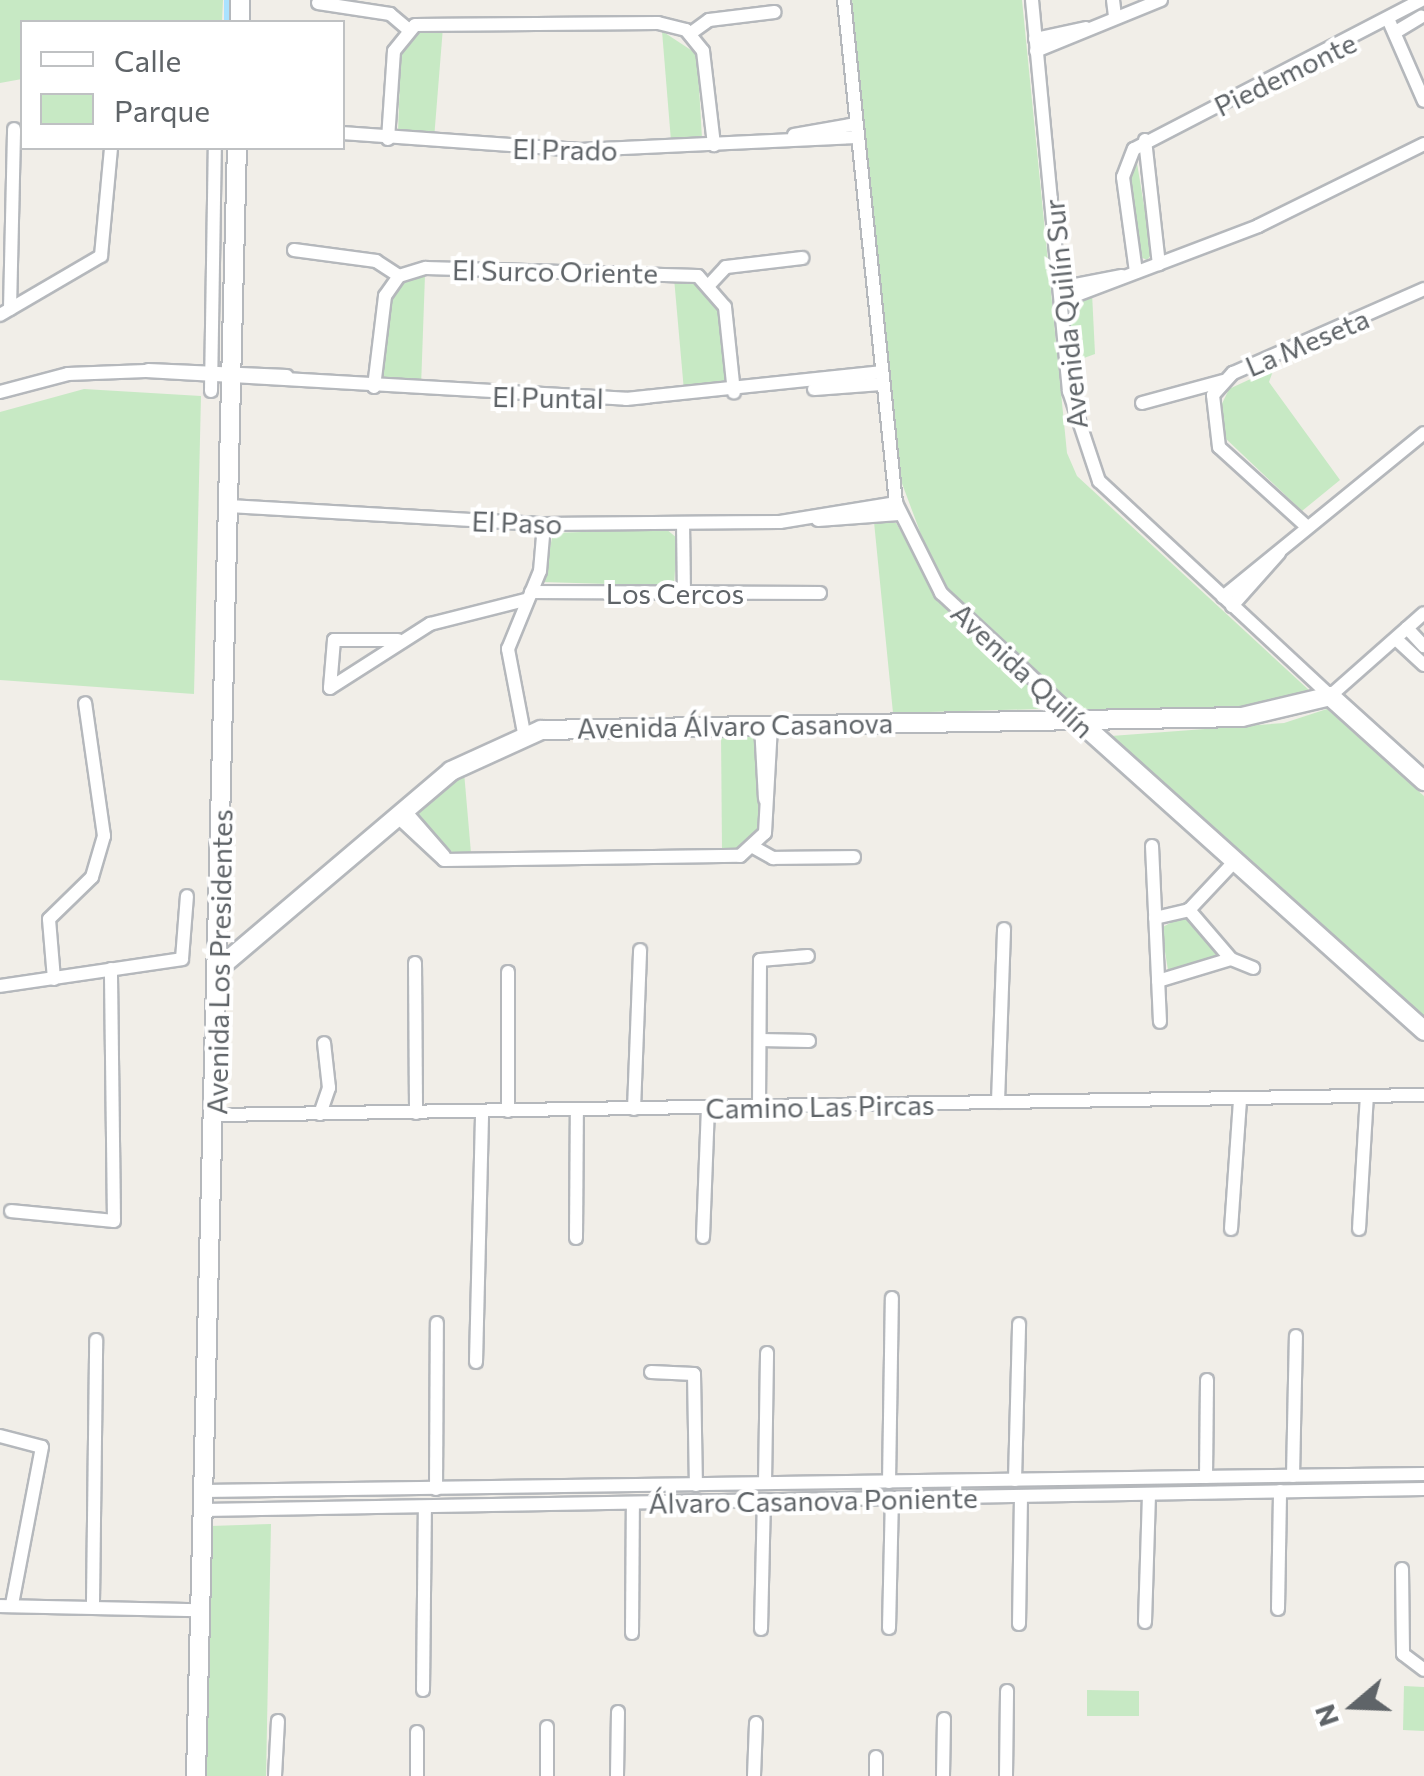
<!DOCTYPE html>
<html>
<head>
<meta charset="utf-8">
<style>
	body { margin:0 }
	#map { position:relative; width:1424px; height:1776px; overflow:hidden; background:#f1eee8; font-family:Commissioner,sans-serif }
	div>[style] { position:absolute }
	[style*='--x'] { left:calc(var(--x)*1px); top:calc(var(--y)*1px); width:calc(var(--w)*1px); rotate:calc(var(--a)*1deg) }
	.green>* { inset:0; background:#c7e9c4 }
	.canal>* { height:11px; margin:-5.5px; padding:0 5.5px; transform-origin:5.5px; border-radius:5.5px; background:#aae2ff }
	.roads { filter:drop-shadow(2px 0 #b5b8bc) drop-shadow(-2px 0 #b5b8bc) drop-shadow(0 2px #b5b8bc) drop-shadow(0 -2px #b5b8bc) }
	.street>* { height:12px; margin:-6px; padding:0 6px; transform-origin:6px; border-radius:6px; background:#fff }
	.secondary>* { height:18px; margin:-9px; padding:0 9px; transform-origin:9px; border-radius:9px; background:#fff }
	span { translate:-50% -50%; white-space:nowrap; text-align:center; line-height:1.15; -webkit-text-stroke:8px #fff; paint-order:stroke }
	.street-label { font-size:28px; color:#5f6468 }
	.legend { position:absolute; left:20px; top:20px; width:325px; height:130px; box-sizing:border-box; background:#fff; border:2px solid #bfc1c3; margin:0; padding:12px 18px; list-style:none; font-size:30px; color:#5f6468 }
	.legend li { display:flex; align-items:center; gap:20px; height:50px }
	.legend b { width:50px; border:2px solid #bfc1c3 }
	.north { position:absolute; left:1304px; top:1656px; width:100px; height:100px; -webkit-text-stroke:8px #fff; paint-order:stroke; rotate:251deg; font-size:28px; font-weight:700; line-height:40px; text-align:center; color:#5f6468 }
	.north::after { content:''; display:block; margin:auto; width:35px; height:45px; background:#5f6468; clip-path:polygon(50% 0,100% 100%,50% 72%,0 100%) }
</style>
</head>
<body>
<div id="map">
	<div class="green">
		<i style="clip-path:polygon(0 0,223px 0,222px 22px,22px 22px,22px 79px,0 83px)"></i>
		<i style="clip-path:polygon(852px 0,1022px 0,1067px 453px,1077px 476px,1311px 692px,1265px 707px,1081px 712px,938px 580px,894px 462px)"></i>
		<i style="clip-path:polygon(443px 27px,434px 139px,398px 133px,401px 49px,421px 30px)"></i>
		<i style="clip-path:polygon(662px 31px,697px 54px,702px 138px,671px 141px)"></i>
		<i style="clip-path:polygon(1136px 157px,1152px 254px,1147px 260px,1138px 256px,1127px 175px)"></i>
		<i style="clip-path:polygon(425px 275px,421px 387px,382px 379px,389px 301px,406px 279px)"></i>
		<i style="clip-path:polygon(674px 278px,697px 281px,720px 310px,725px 384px,684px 391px)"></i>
		<i style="clip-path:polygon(1092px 293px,1095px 354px,1073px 362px,1068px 300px)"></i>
		<i style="clip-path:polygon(1274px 368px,1269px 382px,1340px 480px,1302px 511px,1223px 436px,1219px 410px,1229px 389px)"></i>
		<i style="clip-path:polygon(84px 389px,201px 396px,194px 694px,0 680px,0 412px)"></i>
		<i style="clip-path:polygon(874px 522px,896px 523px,937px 595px,1037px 691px,1040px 709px,893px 713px)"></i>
		<i style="clip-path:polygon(666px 529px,677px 538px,674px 586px,543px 582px,553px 533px)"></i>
		<i style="clip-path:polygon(1327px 709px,1424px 796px,1424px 1024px,1111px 736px,1284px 723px)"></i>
		<i style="clip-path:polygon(721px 733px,758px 733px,763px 828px,740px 849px,722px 850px)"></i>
		<i style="clip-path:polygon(464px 772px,471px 853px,453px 853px,415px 817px)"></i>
		<i style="clip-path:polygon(1185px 915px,1224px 955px,1168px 970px,1161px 928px)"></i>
		<i style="clip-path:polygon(271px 1524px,266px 1776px,206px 1776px,210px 1526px)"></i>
		<i style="clip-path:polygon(1404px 1686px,1424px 1687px,1424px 1731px,1403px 1730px)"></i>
		<i style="clip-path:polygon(1087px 1690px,1139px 1691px,1139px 1716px,1087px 1716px)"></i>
	</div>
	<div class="canal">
		<i style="--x:229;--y:22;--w:22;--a:-90"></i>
	</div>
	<div class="roads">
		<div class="street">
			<i style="--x:844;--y:0;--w:506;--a:84.1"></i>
			<i style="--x:896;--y:503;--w:101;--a:63.4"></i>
			<i style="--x:941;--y:593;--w:188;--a:42.8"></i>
			<i style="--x:1032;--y:0;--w:393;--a:84.6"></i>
			<i style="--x:1069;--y:391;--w:95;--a:71.6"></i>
			<i style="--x:1099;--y:481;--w:316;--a:42.9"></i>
			<i style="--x:1330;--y:696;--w:125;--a:-41.4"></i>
			<i style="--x:1113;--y:0;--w:17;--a:83"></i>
			<i style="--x:318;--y:3;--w:73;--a:8.7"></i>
			<i style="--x:390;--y:14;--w:23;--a:40"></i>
			<i style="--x:1389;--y:21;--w:87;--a:66.4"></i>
			<i style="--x:1399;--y:30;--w:26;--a:-31"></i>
			<i style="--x:691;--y:33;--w:22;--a:-36"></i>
			<i style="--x:709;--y:20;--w:66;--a:-6.9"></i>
			<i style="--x:1035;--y:39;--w:52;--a:-12.2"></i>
			<i style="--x:1036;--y:51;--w:135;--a:-22.2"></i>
			<i style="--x:342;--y:133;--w:239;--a:4.1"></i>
			<i style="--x:580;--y:150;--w:278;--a:-2.7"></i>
			<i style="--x:794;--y:135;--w:63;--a:-10.1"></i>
			<i style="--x:388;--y:139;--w:88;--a:-86.1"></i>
			<i style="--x:394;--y:51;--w:33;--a:-51"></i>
			<i style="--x:415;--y:25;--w:243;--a:-0.5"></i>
			<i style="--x:658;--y:23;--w:29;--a:14"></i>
			<i style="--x:686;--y:30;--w:27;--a:51"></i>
			<i style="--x:703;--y:51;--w:95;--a:83.3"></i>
			<i style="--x:1145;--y:140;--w:125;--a:83.6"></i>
			<i style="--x:294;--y:250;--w:83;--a:7.6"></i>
			<i style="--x:376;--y:261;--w:27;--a:33"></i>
			<i style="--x:1136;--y:272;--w:96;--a:-97.8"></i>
			<i style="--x:1123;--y:177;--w:30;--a:-69"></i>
			<i style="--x:1134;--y:149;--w:323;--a:-27.4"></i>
			<i style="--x:711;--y:283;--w:22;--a:-47"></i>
			<i style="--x:726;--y:267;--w:77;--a:-6.8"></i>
			<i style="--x:1060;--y:288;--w:63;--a:-11"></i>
			<i style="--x:1061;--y:301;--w:211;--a:-20.8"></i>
			<i style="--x:1258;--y:226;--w:185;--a:-26.3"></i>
			<i style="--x:10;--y:309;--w:180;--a:-88.7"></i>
			<i style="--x:0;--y:315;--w:117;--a:-30.3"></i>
			<i style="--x:101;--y:256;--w:108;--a:-84.7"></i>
			<i style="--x:148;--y:370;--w:139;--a:2.5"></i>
			<i style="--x:374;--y:387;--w:92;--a:-83.1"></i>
			<i style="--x:385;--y:296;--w:24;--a:-55"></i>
			<i style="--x:399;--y:276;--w:28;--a:-17"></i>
			<i style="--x:426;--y:268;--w:272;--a:1.7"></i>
			<i style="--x:698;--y:276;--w:41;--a:48.9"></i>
			<i style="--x:725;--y:307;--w:86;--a:84"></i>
			<i style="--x:814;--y:389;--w:68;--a:-4.2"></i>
			<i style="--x:211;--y:391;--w:243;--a:-89.1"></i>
			<i style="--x:0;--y:392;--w:70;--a:-14.8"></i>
			<i style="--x:68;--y:374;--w:78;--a:-2.2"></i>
			<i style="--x:146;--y:371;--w:481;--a:3.3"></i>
			<i style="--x:626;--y:399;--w:256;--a:-6"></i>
			<i style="--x:1142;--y:403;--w:84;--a:-15.2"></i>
			<i style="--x:229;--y:506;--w:316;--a:3.3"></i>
			<i style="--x:544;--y:524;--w:236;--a:-0.5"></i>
			<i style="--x:780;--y:522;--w:118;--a:-9.3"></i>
			<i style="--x:818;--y:520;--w:81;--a:-4.2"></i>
			<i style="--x:683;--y:523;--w:70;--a:89.2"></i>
			<i style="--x:1305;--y:525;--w:116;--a:-137.8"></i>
			<i style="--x:1219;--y:447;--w:52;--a:-96.6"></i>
			<i style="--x:1213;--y:395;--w:30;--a:-48"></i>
			<i style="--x:1233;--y:373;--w:209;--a:-23.7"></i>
			<i style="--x:531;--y:592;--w:289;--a:0.2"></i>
			<i style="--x:1223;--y:597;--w:259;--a:-39.2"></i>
			<i style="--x:1232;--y:606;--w:71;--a:-48.4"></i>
			<i style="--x:1407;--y:628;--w:25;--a:47"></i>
			<i style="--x:1396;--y:639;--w:38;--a:43"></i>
			<i style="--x:398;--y:640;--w:64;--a:180"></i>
			<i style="--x:334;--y:640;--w:48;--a:94.8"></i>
			<i style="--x:330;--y:688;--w:119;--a:-32.6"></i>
			<i style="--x:430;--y:624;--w:98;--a:-14.2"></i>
			<i style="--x:761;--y:725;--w:74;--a:86.9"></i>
			<i style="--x:524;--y:733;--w:86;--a:-100.8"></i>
			<i style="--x:508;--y:649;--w:84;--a:-67.7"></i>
			<i style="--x:540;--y:571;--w:47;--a:-85.1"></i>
			<i style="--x:404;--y:810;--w:61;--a:49"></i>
			<i style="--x:397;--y:816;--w:64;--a:43.1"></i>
			<i style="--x:444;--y:860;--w:296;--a:-0.8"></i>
			<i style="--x:740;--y:856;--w:34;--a:-43"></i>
			<i style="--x:765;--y:833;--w:109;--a:-86.8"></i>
			<i style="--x:1152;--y:846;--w:176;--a:87.4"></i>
			<i style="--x:755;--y:848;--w:21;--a:29"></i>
			<i style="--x:773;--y:858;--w:81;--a:-0.7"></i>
			<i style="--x:1155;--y:918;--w:35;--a:-13"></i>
			<i style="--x:1189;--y:910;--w:67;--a:-46.8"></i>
			<i style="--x:1231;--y:959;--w:24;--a:22"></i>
			<i style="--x:415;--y:963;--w:150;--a:89.6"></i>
			<i style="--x:54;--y:979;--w:60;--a:-94.8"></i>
			<i style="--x:49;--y:919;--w:60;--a:-44.3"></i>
			<i style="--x:92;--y:877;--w:43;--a:-73.7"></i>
			<i style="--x:104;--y:836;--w:134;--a:-98.1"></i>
			<i style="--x:1158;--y:981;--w:76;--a:-16.8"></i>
			<i style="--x:1231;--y:959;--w:65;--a:-130.6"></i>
			<i style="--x:0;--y:986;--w:184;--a:-8.4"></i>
			<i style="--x:182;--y:959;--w:63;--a:-85.5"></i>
			<i style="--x:760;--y:1040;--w:49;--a:1.2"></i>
			<i style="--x:998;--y:1102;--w:173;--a:-88"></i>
			<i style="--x:759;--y:1106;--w:146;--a:-89.6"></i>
			<i style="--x:760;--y:960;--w:48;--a:-4.8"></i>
			<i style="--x:634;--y:1109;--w:159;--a:-87.8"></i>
			<i style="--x:508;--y:1111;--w:139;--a:-90"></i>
			<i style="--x:320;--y:1114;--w:28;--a:-71"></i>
			<i style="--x:329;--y:1088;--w:45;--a:-96.3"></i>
			<i style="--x:216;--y:1115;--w:1208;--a:-0.95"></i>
			<i style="--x:11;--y:1211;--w:103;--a:5.5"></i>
			<i style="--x:114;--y:1221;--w:252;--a:-90.7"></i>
			<i style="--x:1231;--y:1229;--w:130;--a:-86"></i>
			<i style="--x:1359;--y:1229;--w:133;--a:-86.6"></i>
			<i style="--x:703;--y:1237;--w:129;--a:-87.8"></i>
			<i style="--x:576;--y:1238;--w:128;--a:-89.6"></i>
			<i style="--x:476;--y:1362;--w:251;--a:-88.6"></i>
			<i style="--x:651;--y:1372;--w:43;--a:2.7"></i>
			<i style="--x:694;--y:1374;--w:111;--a:89"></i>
			<i style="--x:0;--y:1436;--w:43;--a:14.7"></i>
			<i style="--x:42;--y:1447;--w:160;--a:100.8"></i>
			<i style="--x:1293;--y:1476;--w:140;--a:-88.8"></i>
			<i style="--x:1206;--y:1477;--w:97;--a:-89.4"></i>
			<i style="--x:1015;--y:1480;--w:156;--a:-88.5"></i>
			<i style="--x:889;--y:1482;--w:184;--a:-89.1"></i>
			<i style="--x:765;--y:1483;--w:130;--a:-89.1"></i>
			<i style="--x:436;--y:1489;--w:166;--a:-89.7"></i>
			<i style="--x:203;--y:1491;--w:1221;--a:-0.8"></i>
			<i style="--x:203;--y:1510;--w:1221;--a:-0.99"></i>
			<i style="--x:1402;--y:1569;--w:85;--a:89.3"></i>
			<i style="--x:1403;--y:1654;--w:26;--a:37"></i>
			<i style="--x:93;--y:1602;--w:262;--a:-89.3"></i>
			<i style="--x:0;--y:1606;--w:193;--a:1.2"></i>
			<i style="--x:1278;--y:1609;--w:118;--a:-89"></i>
			<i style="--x:1145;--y:1622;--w:128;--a:-88.2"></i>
			<i style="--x:1019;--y:1624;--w:128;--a:-89.1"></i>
			<i style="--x:889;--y:1628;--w:129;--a:-88.7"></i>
			<i style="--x:761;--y:1629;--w:128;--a:-88.7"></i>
			<i style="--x:632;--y:1633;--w:130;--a:-89.6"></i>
			<i style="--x:423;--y:1690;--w:182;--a:-89.4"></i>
			<i style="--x:275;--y:1776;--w:55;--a:-86.9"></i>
			<i style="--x:417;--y:1776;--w:44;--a:-90"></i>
			<i style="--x:547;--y:1776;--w:49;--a:-90"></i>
			<i style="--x:617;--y:1776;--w:64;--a:-89.1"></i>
			<i style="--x:754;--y:1776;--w:53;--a:-87.8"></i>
			<i style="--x:876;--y:1776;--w:19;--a:-90"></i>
			<i style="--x:943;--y:1776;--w:57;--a:-89"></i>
			<i style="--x:1006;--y:1776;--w:85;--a:-89.3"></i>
		</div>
		<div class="secondary">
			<i style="--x:240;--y:22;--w:22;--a:-90"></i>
			<i style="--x:1079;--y:721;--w:464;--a:41.9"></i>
			<i style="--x:219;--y:968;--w:304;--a:-40.3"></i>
			<i style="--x:451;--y:771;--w:99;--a:-24.5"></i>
			<i style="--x:541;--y:730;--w:701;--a:-1.06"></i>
			<i style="--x:1242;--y:717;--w:90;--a:-13.4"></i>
			<i style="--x:1330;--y:696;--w:127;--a:42.1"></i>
			<i style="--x:196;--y:1776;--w:1629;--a:-88.56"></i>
		</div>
	</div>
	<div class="street-label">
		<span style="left:1285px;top:74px;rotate:-26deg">Piedemonte</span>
		<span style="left:565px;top:149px;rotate:1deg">El Prado</span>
		<span style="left:555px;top:271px;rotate:1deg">El Surco Oriente</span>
		<span style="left:1065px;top:314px;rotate:-96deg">Avenida Quilín Sur</span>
		<span style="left:1307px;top:342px;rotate:-23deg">La Meseta</span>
		<span style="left:548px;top:397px;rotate:1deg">El Puntal</span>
		<span style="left:517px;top:522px;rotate:2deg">El Paso</span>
		<span style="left:675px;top:593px">Los Cercos</span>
		<span style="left:1023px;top:670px;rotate:43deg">Avenida Quilín</span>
		<span style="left:735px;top:725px;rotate:-1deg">Avenida Álvaro Casanova</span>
		<span style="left:219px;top:962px;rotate:-89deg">Avenida Los Presidentes</span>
		<span style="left:820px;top:1106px;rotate:-1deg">Camino Las Pircas</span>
		<span style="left:813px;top:1500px;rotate:-1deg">Álvaro Casanova Poniente</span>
	</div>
	<ul class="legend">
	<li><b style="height:12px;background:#fff"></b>Calle</li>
	<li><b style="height:28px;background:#c7e9c4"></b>Parque</li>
	</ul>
	<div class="north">N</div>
</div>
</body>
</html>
